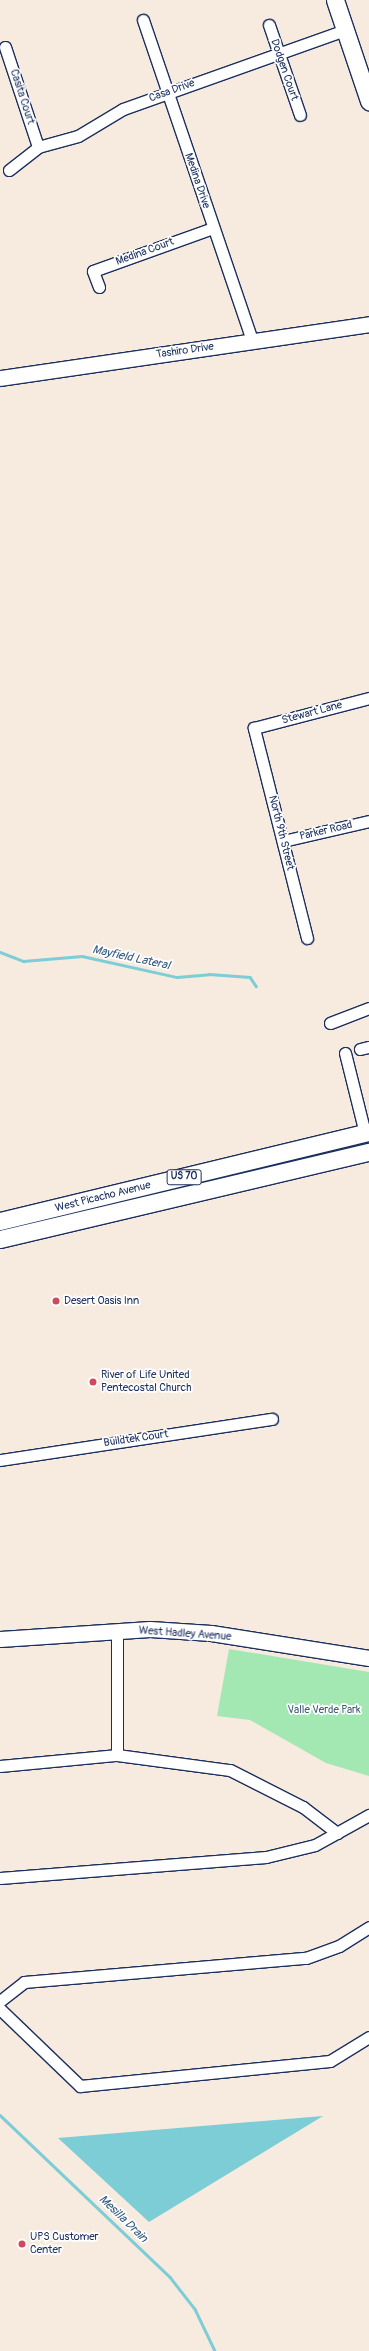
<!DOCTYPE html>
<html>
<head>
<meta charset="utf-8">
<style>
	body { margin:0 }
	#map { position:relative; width:369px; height:2351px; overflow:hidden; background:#f7eadf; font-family:Pangolin,sans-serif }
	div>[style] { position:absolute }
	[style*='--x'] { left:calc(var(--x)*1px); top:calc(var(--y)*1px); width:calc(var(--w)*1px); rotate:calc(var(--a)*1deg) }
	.green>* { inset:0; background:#a3e7b2 }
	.water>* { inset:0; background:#7ccdd6 }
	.stream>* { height:2.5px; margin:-1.25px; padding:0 1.25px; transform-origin:1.25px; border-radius:1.25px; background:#7ccdd6 }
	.roads { filter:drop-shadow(1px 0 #1b2f5e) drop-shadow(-1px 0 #1b2f5e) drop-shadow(0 1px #1b2f5e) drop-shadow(0 -1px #1b2f5e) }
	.street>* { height:11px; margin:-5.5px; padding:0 5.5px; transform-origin:5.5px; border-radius:5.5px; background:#fff }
	.secondary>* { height:15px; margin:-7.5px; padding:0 7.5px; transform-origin:7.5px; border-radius:7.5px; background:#fff }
	.primary>* { height:17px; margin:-8.5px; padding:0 8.5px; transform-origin:8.5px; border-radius:8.5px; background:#fff }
	.dots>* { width:11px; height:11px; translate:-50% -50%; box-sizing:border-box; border:2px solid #fff; border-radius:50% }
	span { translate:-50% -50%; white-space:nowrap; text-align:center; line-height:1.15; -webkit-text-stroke:3.5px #fff; paint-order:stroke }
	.shield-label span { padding:1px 3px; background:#fff; border:1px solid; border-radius:3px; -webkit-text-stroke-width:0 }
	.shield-label { font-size:10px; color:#1b2f5e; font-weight:700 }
	.street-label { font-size:11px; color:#1b2f5e }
	.poi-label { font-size:11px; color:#1b2f5e }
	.left { translate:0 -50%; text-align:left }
	.park-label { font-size:11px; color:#3d5d73 }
	.water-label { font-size:12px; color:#385e82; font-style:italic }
</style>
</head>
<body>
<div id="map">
	<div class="green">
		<i style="clip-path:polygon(229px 1649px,369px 1672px,369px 1776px,326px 1763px,250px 1720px,217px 1716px)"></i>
	</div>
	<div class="water">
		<i style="clip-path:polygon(323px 2116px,149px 2222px,58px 2138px)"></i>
	</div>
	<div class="stream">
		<i style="--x:0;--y:952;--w:25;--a:21"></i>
		<i style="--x:23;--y:961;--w:59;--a:-4.8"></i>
		<i style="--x:82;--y:956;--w:97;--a:12.5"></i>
		<i style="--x:177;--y:977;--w:32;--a:-5"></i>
		<i style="--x:209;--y:974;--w:41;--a:4.2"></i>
		<i style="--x:250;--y:977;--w:11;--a:56"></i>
		<i style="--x:0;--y:2115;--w:235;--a:43.6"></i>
		<i style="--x:170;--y:2277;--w:41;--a:52"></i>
		<i style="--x:195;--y:2309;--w:47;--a:64.5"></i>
	</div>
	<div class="roads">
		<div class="street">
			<i style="--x:143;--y:20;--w:339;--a:71.2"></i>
			<i style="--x:269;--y:25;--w:95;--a:71"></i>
			<i style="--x:5;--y:47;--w:105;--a:71.7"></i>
			<i style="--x:9;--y:170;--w:37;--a:-38"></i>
			<i style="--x:38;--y:147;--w:41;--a:-15.4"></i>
			<i style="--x:78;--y:136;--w:52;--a:-31"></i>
			<i style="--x:123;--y:109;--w:236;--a:-19.6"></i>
			<i style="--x:99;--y:287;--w:17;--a:-111"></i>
			<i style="--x:93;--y:271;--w:127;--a:-19.7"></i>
			<i style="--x:283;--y:841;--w:88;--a:-13.1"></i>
			<i style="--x:307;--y:938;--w:217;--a:-104.2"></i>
			<i style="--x:254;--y:728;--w:119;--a:-14.6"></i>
			<i style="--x:330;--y:1023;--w:42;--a:-21"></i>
			<i style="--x:360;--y:1049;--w:9;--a:-13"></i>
			<i style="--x:345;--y:1053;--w:82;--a:76"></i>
			<i style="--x:0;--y:1460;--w:275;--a:-8.6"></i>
			<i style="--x:117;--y:1631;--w:124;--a:90"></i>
			<i style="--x:0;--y:1766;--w:118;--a:-5.4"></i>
			<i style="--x:117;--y:1755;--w:114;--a:7.6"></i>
			<i style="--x:230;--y:1770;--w:82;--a:26.9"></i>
			<i style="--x:303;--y:1807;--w:43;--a:37.4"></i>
			<i style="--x:0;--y:1878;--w:267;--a:-4.5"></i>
			<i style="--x:266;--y:1857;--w:50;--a:-13.8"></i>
			<i style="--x:315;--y:1845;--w:62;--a:-29.1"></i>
			<i style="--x:0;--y:2001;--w:31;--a:-38"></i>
			<i style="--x:24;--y:1982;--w:283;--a:-4.9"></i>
			<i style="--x:306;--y:1958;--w:35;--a:-20"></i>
			<i style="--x:339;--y:1946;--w:36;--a:-32"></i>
			<i style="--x:0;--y:2009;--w:111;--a:43.9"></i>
			<i style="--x:80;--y:2086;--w:251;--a:-5.7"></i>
			<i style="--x:330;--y:2061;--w:46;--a:-31.6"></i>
		</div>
		<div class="secondary">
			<i style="--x:0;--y:378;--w:373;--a:-8.3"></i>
			<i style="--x:0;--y:1639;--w:150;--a:-3.8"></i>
			<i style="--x:150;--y:1629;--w:61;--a:3.8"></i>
			<i style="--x:211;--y:1633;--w:160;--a:9"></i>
		</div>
		<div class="primary">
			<i style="--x:335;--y:0;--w:107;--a:71.4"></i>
			<i style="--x:0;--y:1221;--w:380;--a:-13.6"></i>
			<i style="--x:0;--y:1239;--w:379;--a:-13.3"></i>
		</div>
	</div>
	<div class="dots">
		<i style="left:56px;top:1301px;background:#d1495b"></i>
		<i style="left:93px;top:1382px;background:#d1495b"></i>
		<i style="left:22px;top:2244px;background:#d1495b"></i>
	</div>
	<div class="shield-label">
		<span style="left:184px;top:1177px">US 70</span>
	</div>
	<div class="street-label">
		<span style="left:284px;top:70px;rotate:71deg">Dodgen Court</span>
		<span style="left:172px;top:91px;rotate:-20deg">Casa Drive</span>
		<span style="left:22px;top:97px;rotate:72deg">Casita Court</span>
		<span style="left:197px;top:181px;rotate:71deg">Medina Drive</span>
		<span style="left:145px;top:252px;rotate:-20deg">Medina Court</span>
		<span style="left:185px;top:351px;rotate:-8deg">Tashiro Drive</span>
		<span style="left:312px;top:713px;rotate:-15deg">Stewart Lane</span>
		<span style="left:326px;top:831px;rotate:-13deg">Parker Road</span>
		<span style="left:281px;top:833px;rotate:76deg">North 9th Street</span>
		<span style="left:103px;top:1197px;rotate:-14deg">West Picacho Avenue</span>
		<span style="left:136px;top:1439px;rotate:-8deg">Buildtek Court</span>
		<span style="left:185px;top:1634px;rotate:4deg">West Hadley Avenue</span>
	</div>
	<div class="poi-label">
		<span class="left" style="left:64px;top:1301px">Desert Oasis Inn</span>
		<span class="left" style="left:101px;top:1382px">River of Life United<br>Pentecostal Church</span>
		<span class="left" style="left:30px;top:2244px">UPS Customer<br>Center</span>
	</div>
	<div class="park-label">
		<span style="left:324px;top:1710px">Valle Verde Park</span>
	</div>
	<div class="water-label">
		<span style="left:131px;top:958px;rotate:12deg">Mayfield Lateral</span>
		<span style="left:123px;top:2219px;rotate:44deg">Mesilla Drain</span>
	</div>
</div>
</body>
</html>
